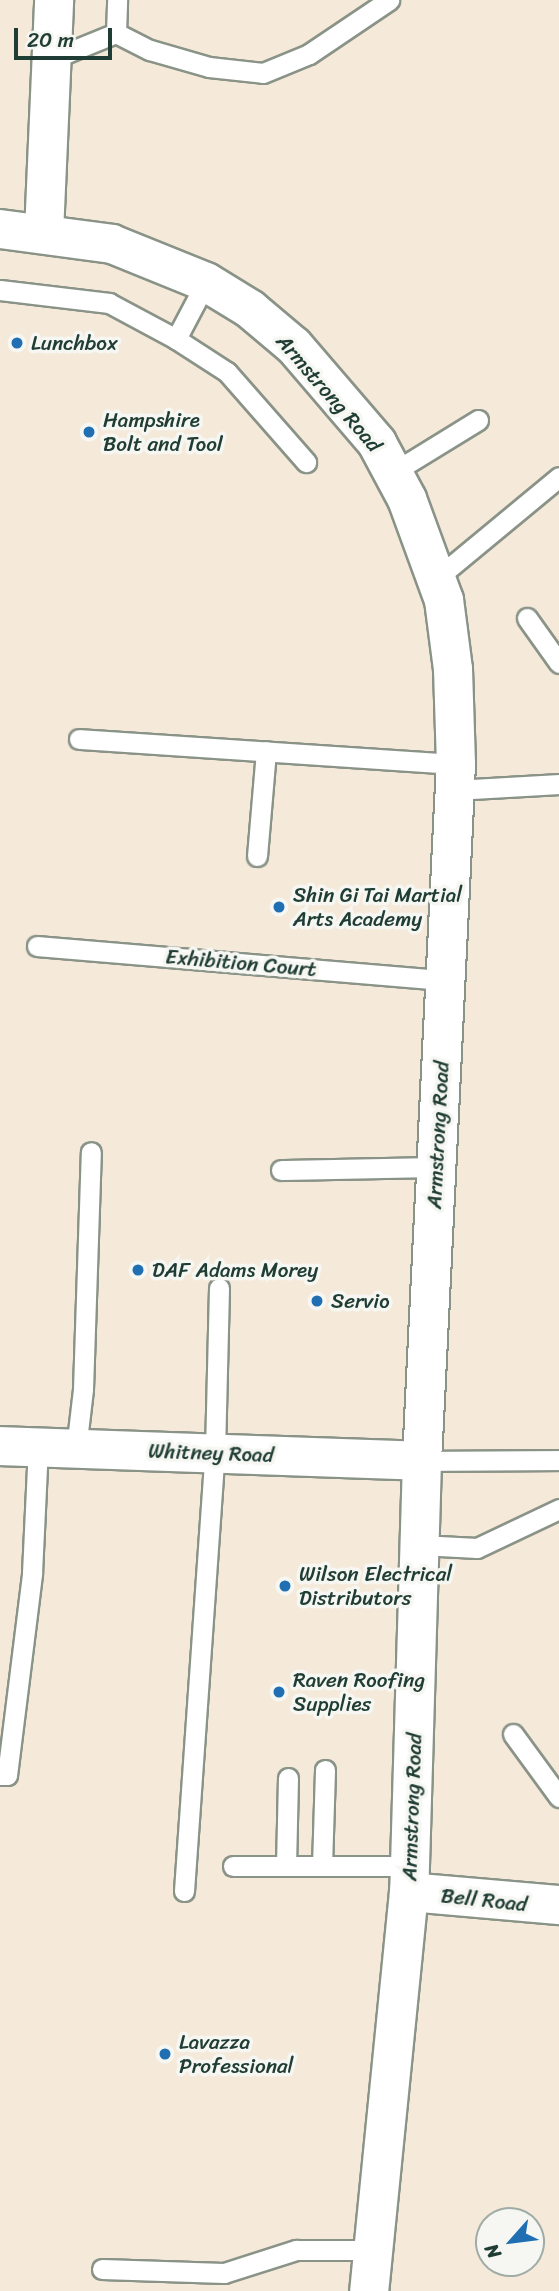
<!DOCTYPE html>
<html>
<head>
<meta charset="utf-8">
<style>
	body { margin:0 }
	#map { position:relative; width:559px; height:2291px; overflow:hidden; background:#f5e9da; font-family:Sriracha,sans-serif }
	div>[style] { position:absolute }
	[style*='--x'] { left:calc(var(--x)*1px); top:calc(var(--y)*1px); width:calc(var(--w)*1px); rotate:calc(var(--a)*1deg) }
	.roads { filter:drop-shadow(2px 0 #8a9387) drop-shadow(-2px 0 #8a9387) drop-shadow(0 2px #8a9387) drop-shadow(0 -2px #8a9387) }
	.lane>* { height:19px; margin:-9.5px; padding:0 9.5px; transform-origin:9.5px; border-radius:9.5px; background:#fff }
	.street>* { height:38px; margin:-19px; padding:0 19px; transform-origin:19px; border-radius:19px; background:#fff }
	.dots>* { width:19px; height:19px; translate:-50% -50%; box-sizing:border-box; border:4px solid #f6f6f2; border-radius:50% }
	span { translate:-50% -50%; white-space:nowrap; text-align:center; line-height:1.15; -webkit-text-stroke:7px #f6f6f2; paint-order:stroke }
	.poi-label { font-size:21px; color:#1f3d34 }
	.left { translate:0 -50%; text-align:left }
	.street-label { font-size:21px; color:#1f3d34 }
	.north { position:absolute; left:475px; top:2207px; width:70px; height:70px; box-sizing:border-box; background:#f6f6f2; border:2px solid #a0aca6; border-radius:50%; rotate:242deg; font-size:19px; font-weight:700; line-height:28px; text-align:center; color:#1f3d34 }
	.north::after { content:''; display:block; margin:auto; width:24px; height:32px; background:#1f6fb2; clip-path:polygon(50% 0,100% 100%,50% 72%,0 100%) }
	.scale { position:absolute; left:14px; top:28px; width:98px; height:32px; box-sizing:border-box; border:4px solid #1f3d34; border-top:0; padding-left:9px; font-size:21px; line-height:24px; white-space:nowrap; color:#1f3d34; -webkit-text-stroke:5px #f6f6f2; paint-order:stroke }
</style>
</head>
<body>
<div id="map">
	<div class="roads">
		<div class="lane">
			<i style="--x:116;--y:33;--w:38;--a:27"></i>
			<i style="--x:150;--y:50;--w:61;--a:16.1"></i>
			<i style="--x:209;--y:67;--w:54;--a:6.3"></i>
			<i style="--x:263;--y:73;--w:50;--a:-22.4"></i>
			<i style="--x:309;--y:54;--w:97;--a:-34"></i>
			<i style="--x:52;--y:59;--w:69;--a:-22.1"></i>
			<i style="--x:116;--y:33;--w:33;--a:-88"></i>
			<i style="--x:0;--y:290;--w:110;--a:6.8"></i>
			<i style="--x:109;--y:303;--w:76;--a:28.2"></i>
			<i style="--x:176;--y:339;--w:61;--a:32.9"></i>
			<i style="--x:227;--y:372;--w:120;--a:48.7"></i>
			<i style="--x:176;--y:339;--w:64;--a:-62.2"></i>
			<i style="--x:392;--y:473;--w:101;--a:-31.6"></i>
			<i style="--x:437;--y:578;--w:158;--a:-39.6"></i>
			<i style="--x:527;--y:618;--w:55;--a:54.6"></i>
			<i style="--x:79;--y:739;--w:378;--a:3.8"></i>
			<i style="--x:455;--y:790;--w:104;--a:-3.3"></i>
			<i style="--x:257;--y:856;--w:105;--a:-85.1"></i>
			<i style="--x:37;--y:946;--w:410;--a:4.8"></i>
			<i style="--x:281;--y:1170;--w:156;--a:-1.1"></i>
			<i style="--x:76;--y:1449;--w:60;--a:-83.3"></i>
			<i style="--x:83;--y:1389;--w:237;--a:-88.1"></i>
			<i style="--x:422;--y:1461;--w:137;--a:-0.4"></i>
			<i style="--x:420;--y:1545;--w:57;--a:3"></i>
			<i style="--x:477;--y:1548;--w:91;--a:-25.4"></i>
			<i style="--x:513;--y:1734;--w:78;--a:53.9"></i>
			<i style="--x:0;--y:1775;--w:7;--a:0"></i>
			<i style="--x:7;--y:1775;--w:204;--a:-82.9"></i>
			<i style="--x:32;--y:1573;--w:125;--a:-87.3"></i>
			<i style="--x:233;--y:1866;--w:177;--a:0"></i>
			<i style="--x:286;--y:1866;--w:88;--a:-88.7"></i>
			<i style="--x:322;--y:1866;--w:96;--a:-88.2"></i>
			<i style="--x:184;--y:1891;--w:440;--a:-86"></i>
			<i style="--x:215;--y:1452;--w:164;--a:-88.6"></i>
			<i style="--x:102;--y:2269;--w:122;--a:1.9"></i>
			<i style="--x:224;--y:2273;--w:76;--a:-17.7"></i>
			<i style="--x:296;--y:2250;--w:77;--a:0"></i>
		</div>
		<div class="street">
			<i style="--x:0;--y:229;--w:113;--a:7.6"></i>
			<i style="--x:112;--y:244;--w:101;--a:22"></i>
			<i style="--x:206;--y:282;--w:52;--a:31.5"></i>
			<i style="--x:250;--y:309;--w:57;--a:40.1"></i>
			<i style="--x:294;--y:346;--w:128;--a:49.4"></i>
			<i style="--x:377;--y:443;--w:64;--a:61.8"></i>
			<i style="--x:407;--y:499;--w:108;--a:69.9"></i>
			<i style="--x:444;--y:600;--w:70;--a:82.6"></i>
			<i style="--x:453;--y:669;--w:95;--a:88.2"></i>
			<i style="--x:456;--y:764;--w:698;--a:92.79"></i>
			<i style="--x:422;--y:1461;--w:431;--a:91.7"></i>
			<i style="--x:409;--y:1892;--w:401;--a:95.7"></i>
			<i style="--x:44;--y:233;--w:233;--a:-87.5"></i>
			<i style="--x:0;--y:1446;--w:422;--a:2"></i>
			<i style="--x:409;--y:1892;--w:151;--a:5"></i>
		</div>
	</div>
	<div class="dots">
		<i style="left:17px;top:343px;background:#1f6fb2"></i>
		<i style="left:89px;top:432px;background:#1f6fb2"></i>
		<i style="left:279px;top:907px;background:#1f6fb2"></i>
		<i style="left:138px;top:1270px;background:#1f6fb2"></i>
		<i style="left:317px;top:1301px;background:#1f6fb2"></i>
		<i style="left:285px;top:1586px;background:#1f6fb2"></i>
		<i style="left:279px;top:1692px;background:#1f6fb2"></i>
		<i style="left:165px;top:2054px;background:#1f6fb2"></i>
	</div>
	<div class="poi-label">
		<span class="left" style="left:31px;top:343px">Lunchbox</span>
		<span class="left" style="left:103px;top:432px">Hampshire<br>Bolt and Tool</span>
		<span class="left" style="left:293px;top:907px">Shin Gi Tai Martial<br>Arts Academy</span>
		<span class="left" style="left:152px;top:1270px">DAF Adams Morey</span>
		<span class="left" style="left:331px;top:1301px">Servio</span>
		<span class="left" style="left:299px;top:1586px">Wilson Electrical<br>Distributors</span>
		<span class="left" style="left:293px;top:1692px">Raven Roofing<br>Supplies</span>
		<span class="left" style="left:179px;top:2054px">Lavazza<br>Professional</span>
	</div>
	<div class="street-label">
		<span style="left:329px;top:393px;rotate:49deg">Armstrong Road</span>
		<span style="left:241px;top:963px;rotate:5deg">Exhibition Court</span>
		<span style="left:438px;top:1135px;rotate:-87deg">Armstrong Road</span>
		<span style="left:211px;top:1453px;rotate:2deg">Whitney Road</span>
		<span style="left:412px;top:1807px;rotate:-88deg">Armstrong Road</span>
		<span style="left:484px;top:1900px;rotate:6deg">Bell Road</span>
	</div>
	<div class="north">N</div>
	<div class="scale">20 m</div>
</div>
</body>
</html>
